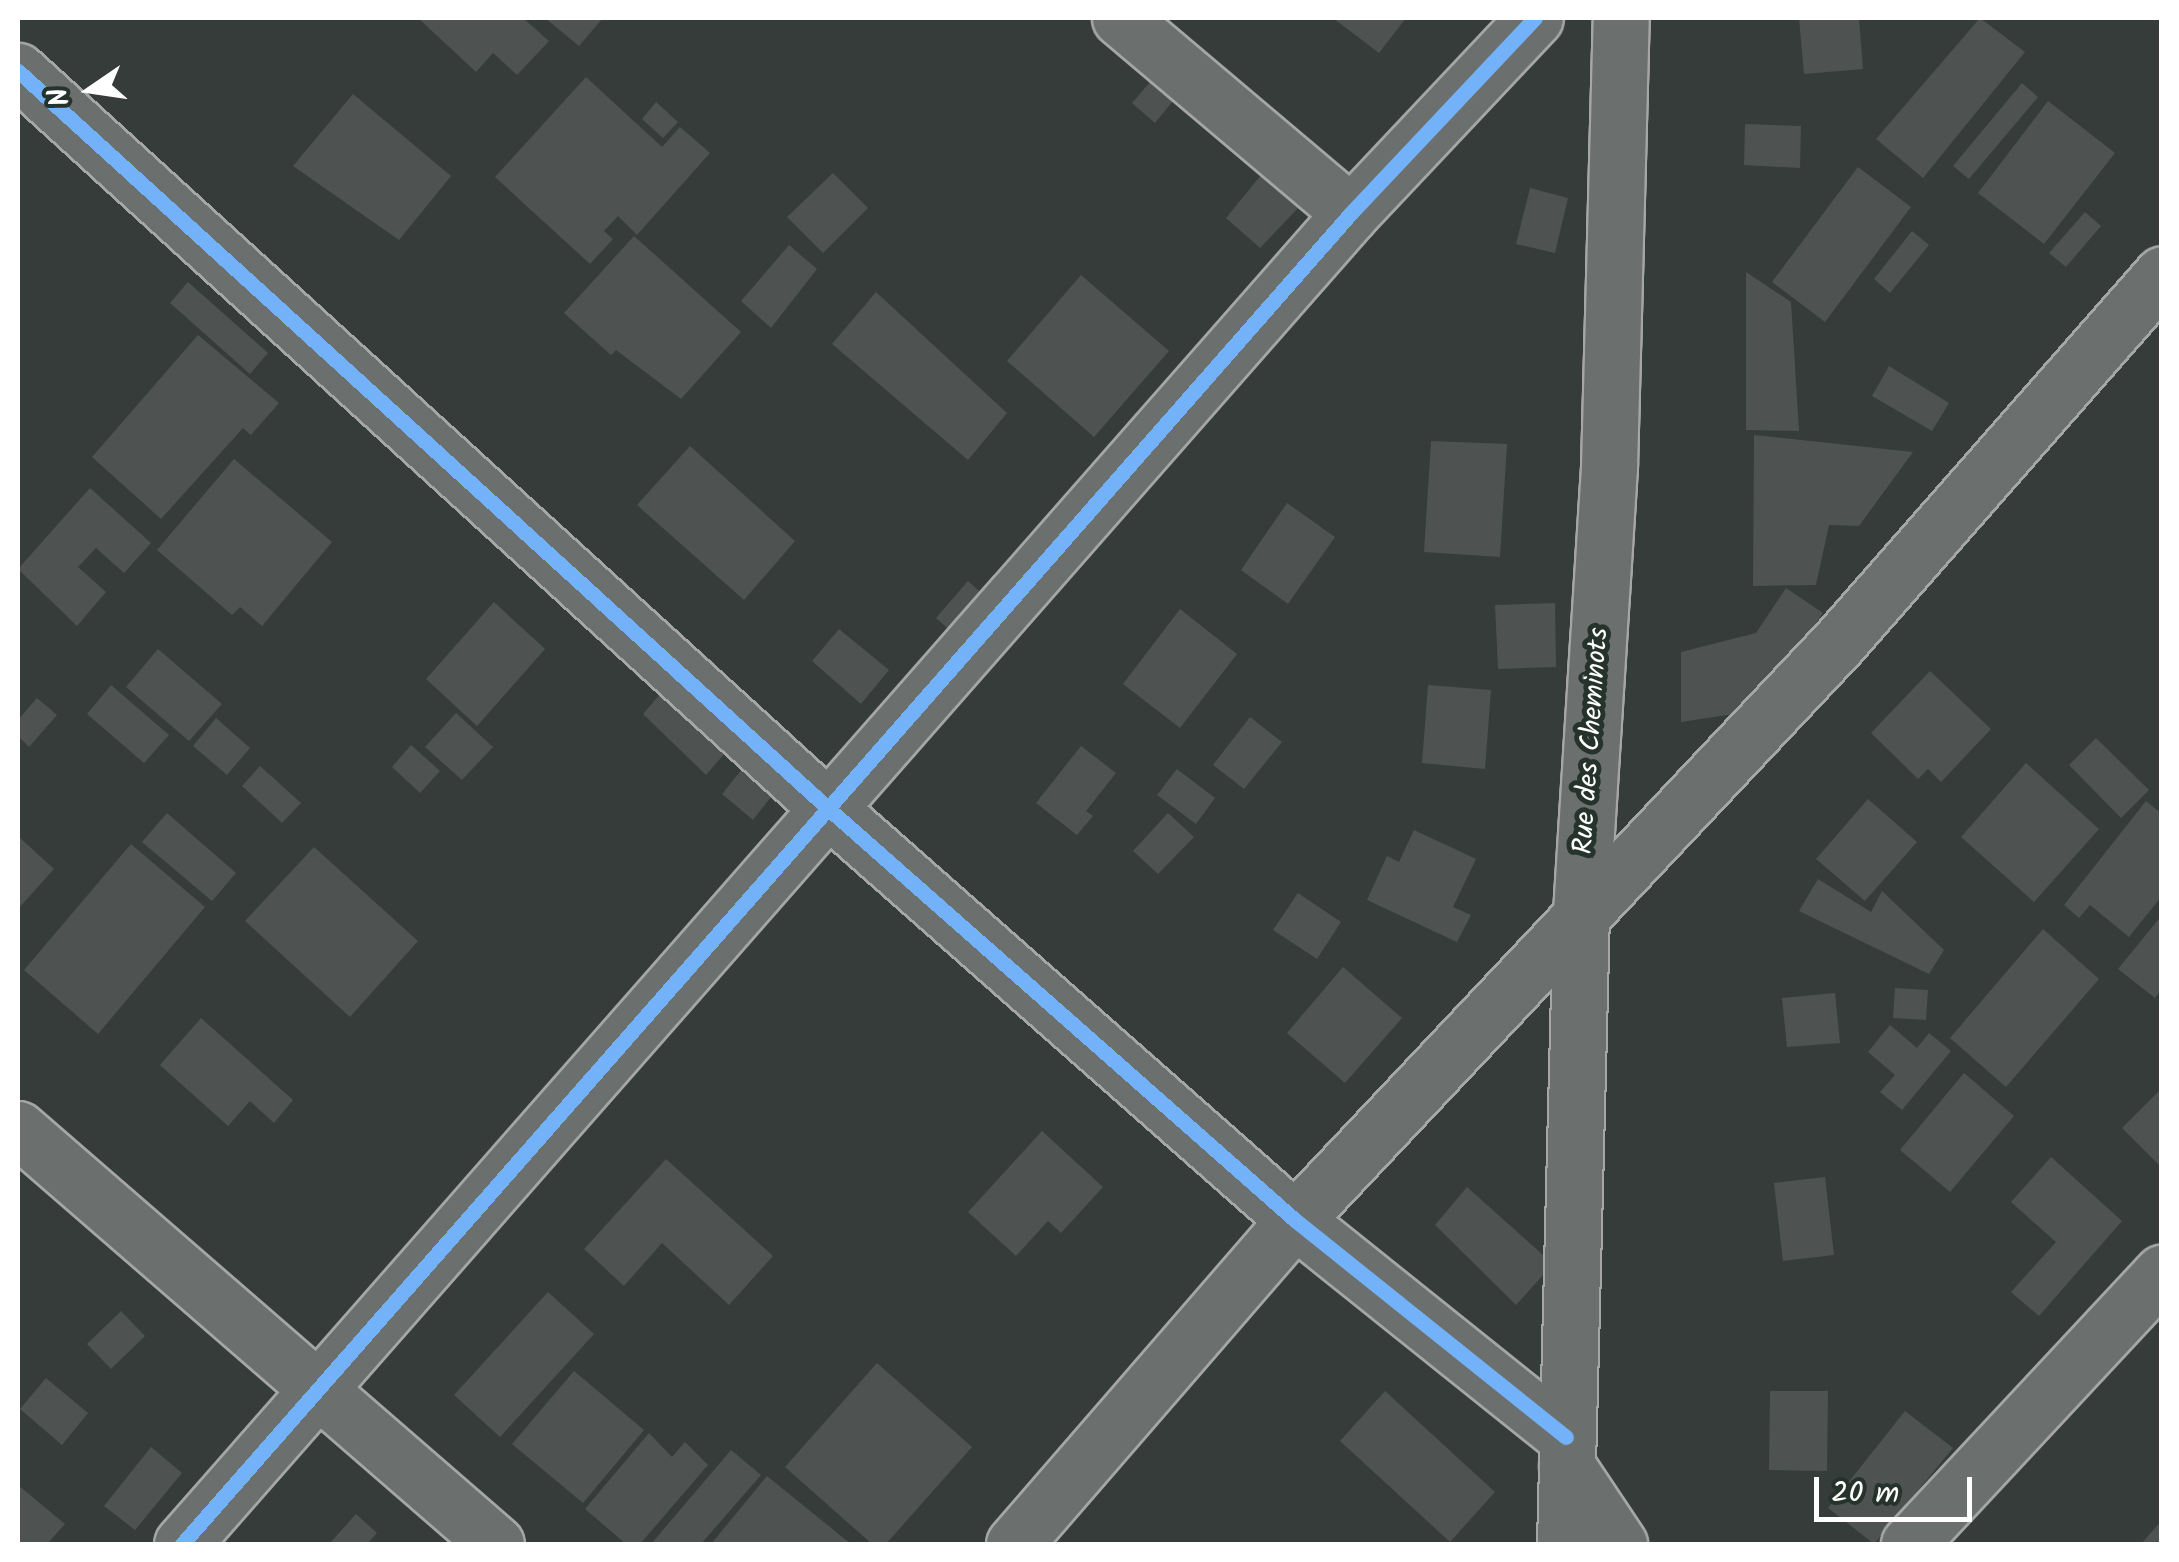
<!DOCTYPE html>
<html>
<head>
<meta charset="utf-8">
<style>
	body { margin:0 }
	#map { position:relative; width:2179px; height:1562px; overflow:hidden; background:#363c39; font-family:Kalam,sans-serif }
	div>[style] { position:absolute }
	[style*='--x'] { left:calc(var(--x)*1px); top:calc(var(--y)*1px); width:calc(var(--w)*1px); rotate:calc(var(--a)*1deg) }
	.building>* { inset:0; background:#4e5351 }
	.roads { filter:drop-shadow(2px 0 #a5a7a6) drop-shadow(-2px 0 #a5a7a6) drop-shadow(0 2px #a5a7a6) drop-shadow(0 -2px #a5a7a6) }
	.minor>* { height:55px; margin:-27.5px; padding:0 27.5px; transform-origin:27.5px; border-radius:27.5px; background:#6b6f6d }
	.cycleway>* { height:15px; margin:-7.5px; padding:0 7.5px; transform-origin:7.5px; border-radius:7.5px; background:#73b2f8 }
	span { translate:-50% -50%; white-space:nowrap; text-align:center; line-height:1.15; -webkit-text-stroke:10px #26332d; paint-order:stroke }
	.street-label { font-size:28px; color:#fff }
	.frame { position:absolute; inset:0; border:20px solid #fff; pointer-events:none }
	.north { position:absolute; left:40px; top:40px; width:100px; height:100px; -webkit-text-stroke:8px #26332d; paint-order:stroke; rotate:257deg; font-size:28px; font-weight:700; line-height:40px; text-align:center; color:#fff }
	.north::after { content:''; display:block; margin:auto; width:35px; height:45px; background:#fff; clip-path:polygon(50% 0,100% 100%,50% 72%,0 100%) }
	.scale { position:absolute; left:1814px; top:1477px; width:158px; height:45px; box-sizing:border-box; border:5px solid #fff; border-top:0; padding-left:12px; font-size:30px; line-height:35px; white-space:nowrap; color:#fff; -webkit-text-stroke:8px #26332d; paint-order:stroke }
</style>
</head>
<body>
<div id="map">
	<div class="building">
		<i style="clip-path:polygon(418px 18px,523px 18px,549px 41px,517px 75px,493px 53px,476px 72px)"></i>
		<i style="clip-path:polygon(545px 18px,603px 18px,579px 46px)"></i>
		<i style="clip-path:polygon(1333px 18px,1406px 18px,1379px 53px)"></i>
		<i style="clip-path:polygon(1799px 18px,1859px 18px,1863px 69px,1804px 74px)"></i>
		<i style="clip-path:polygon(1980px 18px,2025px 52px,1923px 178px,1876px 139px)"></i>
		<i style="clip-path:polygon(586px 77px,662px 147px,680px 127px,710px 153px,637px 235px,618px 216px,604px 231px,613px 239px,590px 264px,495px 177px)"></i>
		<i style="clip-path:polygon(1150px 82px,1173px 101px,1155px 123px,1132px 103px)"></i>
		<i style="clip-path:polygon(2022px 83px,2038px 97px,1969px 179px,1953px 166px)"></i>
		<i style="clip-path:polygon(353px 94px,451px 176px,399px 240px,293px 166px)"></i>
		<i style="clip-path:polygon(2048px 101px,2115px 153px,2044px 244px,1978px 193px)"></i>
		<i style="clip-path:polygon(656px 102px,678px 122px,663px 138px,642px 119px)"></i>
		<i style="clip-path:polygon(1745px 124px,1801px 126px,1800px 168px,1744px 165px)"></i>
		<i style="clip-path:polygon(1858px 167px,1911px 207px,1825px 322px,1772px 282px)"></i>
		<i style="clip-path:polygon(833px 173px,868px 208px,823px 253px,787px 217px)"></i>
		<i style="clip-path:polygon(1261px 175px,1299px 207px,1260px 248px,1226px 218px)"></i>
		<i style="clip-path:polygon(1530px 188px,1568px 198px,1555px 253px,1516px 244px)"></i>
		<i style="clip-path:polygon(2085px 212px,2101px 226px,2066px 267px,2049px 253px)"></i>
		<i style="clip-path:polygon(1912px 231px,1929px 245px,1890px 293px,1874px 279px)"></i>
		<i style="clip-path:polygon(634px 236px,741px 332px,681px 399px,616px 350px,611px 355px,564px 313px)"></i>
		<i style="clip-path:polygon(789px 245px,817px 269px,771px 328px,741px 301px)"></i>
		<i style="clip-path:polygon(1746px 272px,1791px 302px,1799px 431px,1746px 430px)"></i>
		<i style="clip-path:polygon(1081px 275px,1169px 351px,1094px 437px,1007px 361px)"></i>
		<i style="clip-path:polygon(188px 282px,268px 353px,250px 374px,170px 303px)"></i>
		<i style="clip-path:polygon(876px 292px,1007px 413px,968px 460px,832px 344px)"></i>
		<i style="clip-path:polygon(198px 335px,279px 403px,251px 435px,243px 428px,161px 519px,92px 457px)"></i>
		<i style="clip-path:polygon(1889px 366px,1949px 403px,1932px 431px,1872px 396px)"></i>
		<i style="clip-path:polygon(1754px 435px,1913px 452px,1859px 526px,1829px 525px,1816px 585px,1753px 586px)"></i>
		<i style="clip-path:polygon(1431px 441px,1507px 444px,1500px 557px,1424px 552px)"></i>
		<i style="clip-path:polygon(690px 446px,795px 541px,744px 600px,637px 505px)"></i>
		<i style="clip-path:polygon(234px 459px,332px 542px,262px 626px,240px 607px,232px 615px,157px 550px)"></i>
		<i style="clip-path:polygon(90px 488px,151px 543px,124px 573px,96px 548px,78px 567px,106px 592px,77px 626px,18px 569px)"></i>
		<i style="clip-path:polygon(1287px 503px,1335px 537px,1288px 604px,1241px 570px)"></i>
		<i style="clip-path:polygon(968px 581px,986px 597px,954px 634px,936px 618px)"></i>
		<i style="clip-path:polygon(1786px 588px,1823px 613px,1760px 710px,1681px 722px,1681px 652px,1756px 633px)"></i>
		<i style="clip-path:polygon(494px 602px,545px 649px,477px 726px,426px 679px)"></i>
		<i style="clip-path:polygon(1555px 603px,1556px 667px,1498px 669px,1495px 605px)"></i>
		<i style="clip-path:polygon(1180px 609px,1237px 654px,1180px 728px,1123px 684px)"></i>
		<i style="clip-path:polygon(839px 629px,889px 670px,861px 704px,812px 661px)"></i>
		<i style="clip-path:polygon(158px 649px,222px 704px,189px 741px,126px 687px)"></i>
		<i style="clip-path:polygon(1930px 671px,1991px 729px,1941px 782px,1928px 769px,1918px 779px,1871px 733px)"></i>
		<i style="clip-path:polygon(111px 685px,169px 735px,144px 763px,87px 714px)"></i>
		<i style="clip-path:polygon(1428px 685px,1491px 690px,1485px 769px,1422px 763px)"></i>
		<i style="clip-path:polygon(666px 687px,732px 745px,706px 775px,643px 714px)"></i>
		<i style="clip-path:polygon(37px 698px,57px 715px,29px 747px,18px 736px,18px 720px)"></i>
		<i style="clip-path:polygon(456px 713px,493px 747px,462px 780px,425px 747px)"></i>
		<i style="clip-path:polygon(1250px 717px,1282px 742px,1244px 789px,1213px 765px)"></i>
		<i style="clip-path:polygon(216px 718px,250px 748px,227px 775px,193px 746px)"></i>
		<i style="clip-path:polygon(2096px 738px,2149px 790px,2121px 818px,2069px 765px)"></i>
		<i style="clip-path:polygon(411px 745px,440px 771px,420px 793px,392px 767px)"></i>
		<i style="clip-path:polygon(1081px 746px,1116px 773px,1086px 811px,1093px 816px,1077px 835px,1036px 803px)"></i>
		<i style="clip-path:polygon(2026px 763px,2099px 829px,2034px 902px,1961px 837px)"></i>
		<i style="clip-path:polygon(260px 766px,301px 803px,282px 823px,242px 786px)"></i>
		<i style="clip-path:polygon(743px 768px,774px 793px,753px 820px,722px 794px)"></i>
		<i style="clip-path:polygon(1177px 769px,1215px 798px,1196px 824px,1157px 795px)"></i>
		<i style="clip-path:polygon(1868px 799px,1917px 842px,1865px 901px,1816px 859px)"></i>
		<i style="clip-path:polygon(2146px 801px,2162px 814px,2162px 896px,2129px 937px,2090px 905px,2079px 918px,2064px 905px)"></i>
		<i style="clip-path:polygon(167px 813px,236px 873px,212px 901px,142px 842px)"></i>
		<i style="clip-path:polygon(1168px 813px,1194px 837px,1158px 874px,1133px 851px)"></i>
		<i style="clip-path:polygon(1414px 830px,1476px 859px,1453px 907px,1471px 915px,1457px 942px,1367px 900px,1387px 856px,1399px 862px)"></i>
		<i style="clip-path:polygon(18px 836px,54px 869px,18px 909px)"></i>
		<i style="clip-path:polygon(131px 844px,205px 907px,98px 1034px,24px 970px)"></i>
		<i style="clip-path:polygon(314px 847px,418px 941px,350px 1017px,245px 921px)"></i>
		<i style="clip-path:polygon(1818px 879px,1871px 912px,1882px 891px,1944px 950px,1929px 974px,1799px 911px)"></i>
		<i style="clip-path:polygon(1298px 893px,1341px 922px,1317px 959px,1273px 930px)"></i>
		<i style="clip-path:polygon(2162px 915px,2162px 989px,2155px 998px,2118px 969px)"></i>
		<i style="clip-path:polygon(2043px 929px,2099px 979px,2006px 1087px,1950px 1038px)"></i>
		<i style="clip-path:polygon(1343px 967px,1402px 1018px,1345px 1083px,1287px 1033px)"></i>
		<i style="clip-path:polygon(1895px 988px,1928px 990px,1926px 1020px,1893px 1018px)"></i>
		<i style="clip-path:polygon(1835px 993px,1840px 1043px,1787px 1047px,1782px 998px)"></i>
		<i style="clip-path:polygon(201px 1018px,293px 1100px,274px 1123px,250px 1101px,228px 1126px,160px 1065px)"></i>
		<i style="clip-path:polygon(1890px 1025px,1917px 1048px,1929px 1033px,1951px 1051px,1902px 1110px,1880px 1092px,1895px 1075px,1868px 1052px)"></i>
		<i style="clip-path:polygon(1964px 1073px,2014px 1116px,1950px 1192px,1900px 1150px)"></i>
		<i style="clip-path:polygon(2162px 1088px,2162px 1168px,2122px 1128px)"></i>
		<i style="clip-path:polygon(1042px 1131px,1103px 1187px,1061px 1233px,1048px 1221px,1016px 1256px,968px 1212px)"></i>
		<i style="clip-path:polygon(2051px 1157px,2122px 1221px,2039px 1316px,2011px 1292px,2056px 1242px,2011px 1202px)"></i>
		<i style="clip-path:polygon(666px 1159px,773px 1256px,729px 1305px,662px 1243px,624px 1286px,584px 1249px)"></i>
		<i style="clip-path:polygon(1825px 1177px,1834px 1255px,1783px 1261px,1774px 1183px)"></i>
		<i style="clip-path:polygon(1467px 1187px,1553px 1264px,1516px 1305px,1435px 1225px)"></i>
		<i style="clip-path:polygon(548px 1292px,594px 1334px,500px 1437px,454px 1395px)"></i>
		<i style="clip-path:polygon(121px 1311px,145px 1336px,111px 1369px,87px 1344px)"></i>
		<i style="clip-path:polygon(877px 1363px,972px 1447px,886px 1544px,872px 1544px,785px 1467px)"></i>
		<i style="clip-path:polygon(574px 1371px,644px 1430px,583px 1503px,512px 1444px)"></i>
		<i style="clip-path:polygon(46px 1378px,88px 1413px,62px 1445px,20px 1409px)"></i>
		<i style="clip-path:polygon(1385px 1391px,1495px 1492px,1450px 1542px,1340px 1441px)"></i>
		<i style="clip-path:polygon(1770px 1391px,1828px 1391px,1827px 1471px,1769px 1470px)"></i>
		<i style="clip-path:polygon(1905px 1411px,1953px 1448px,1874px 1544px,1828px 1508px)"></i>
		<i style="clip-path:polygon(649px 1433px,672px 1457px,685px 1442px,708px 1465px,640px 1544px,626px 1544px,585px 1509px)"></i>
		<i style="clip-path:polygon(151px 1447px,182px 1473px,135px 1530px,104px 1506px)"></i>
		<i style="clip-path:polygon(731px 1450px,761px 1475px,701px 1544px,651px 1544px)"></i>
		<i style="clip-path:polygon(767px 1476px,851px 1544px,711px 1544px)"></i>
		<i style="clip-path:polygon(18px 1485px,65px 1524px,47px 1544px,18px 1544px)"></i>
		<i style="clip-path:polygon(356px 1514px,377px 1533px,367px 1544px,329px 1544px)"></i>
		<i style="clip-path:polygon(2162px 1520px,2162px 1544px,2141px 1544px)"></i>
	</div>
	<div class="roads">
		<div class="minor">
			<i style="--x:1120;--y:18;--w:302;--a:40.2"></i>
			<i style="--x:18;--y:71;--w:1099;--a:42.31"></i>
			<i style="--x:831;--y:811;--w:619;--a:41.4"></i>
			<i style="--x:1295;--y:1220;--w:347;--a:38.7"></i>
			<i style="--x:18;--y:1129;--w:633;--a:40.96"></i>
			<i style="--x:1567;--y:1466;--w:94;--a:56.3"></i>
			<i style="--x:182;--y:1544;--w:1771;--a:-48.71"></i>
			<i style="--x:1351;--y:213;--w:268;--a:-46.7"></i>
			<i style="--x:1014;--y:1544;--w:429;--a:-49.1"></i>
			<i style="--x:1295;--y:1220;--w:795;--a:-46.73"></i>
			<i style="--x:1840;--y:641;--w:488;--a:-48.7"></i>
			<i style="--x:1565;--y:1544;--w:632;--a:-88.55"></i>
			<i style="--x:1581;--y:912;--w:446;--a:-86.4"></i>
			<i style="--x:1609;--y:467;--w:449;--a:-88.5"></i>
			<i style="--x:1909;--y:1544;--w:371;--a:-47"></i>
		</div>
	</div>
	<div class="cycleway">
		<i style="--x:18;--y:71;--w:1099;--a:42.31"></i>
		<i style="--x:831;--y:811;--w:619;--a:41.4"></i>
		<i style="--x:1295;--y:1220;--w:347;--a:38.7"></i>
		<i style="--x:182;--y:1544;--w:1771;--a:-48.71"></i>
		<i style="--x:1351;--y:213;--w:268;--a:-46.7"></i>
	</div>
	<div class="street-label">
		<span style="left:1592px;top:741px;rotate:-86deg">Rue des Cheminots</span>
	</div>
	<div class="frame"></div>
	<div class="north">N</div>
	<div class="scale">20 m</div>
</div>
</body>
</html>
